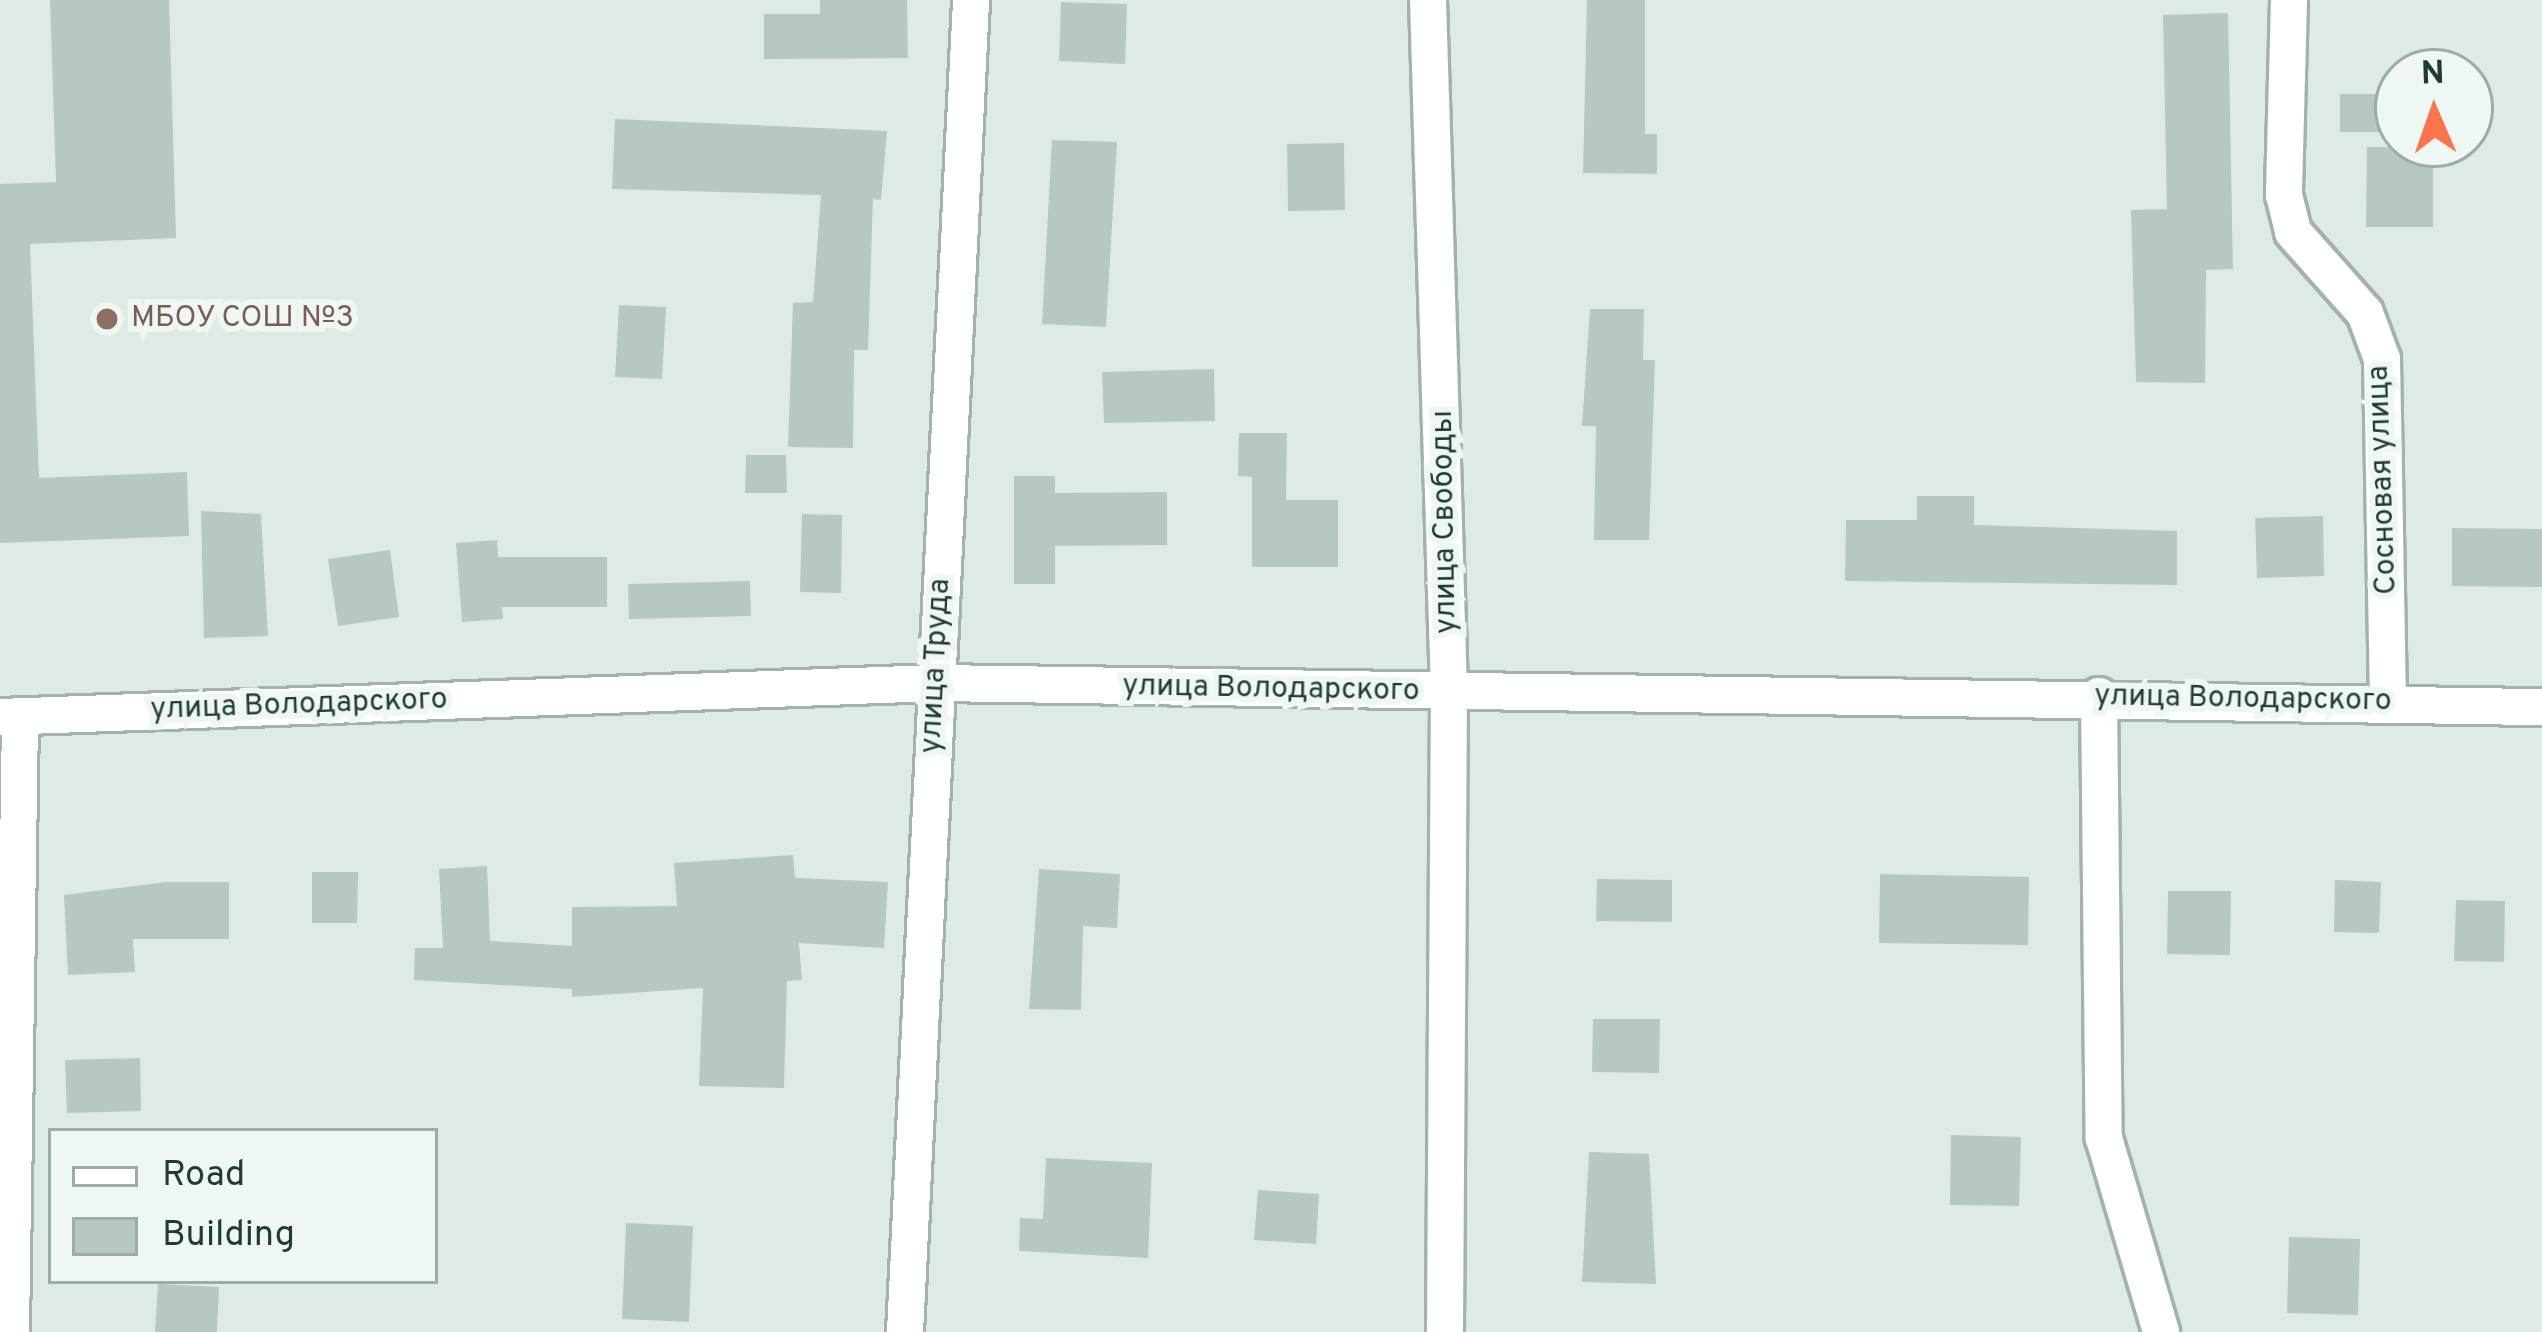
<!DOCTYPE html>
<html>
<head>
<meta charset="utf-8">
<style>
	body { margin:0 }
	#map { position:relative; width:2542px; height:1332px; overflow:hidden; background:#deebe5; font-family:Overpass,sans-serif }
	div>[style] { position:absolute }
	[style*='--x'] { left:calc(var(--x)*1px); top:calc(var(--y)*1px); width:calc(var(--w)*1px); rotate:calc(var(--a)*1deg) }
	.building>* { inset:0; background:#b6c8c1 }
	.roads { filter:drop-shadow(3px 0 #a1b3ac) drop-shadow(-3px 0 #a1b3ac) drop-shadow(0 3px #a1b3ac) drop-shadow(0 -3px #a1b3ac) }
	.minor>* { height:36px; margin:-18px; padding:0 18px; transform-origin:18px; border-radius:18px; background:#fff }
	.dots>* { width:33px; height:33px; translate:-50% -50%; box-sizing:border-box; border:6px solid #eff7f3; border-radius:50% }
	span { translate:-50% -50%; white-space:nowrap; text-align:center; line-height:1.15; -webkit-text-stroke:12px #eff7f3; paint-order:stroke }
	.education-label { font-size:30px; color:#785e54 }
	.left { translate:0 -50%; text-align:left }
	.street-label { font-size:30px; color:#1f3b33 }
	.legend { position:absolute; left:48px; top:1128px; width:390px; height:156px; box-sizing:border-box; background:#eff7f3; border:3px solid #9caca6; margin:0; padding:15px 21px; list-style:none; font-size:36px; color:#1f3b33 }
	.legend li { display:flex; align-items:center; gap:24px; height:60px }
	.legend b { width:60px; border:3px solid #9caca6 }
	.north { position:absolute; left:2374px; top:48px; width:120px; height:120px; box-sizing:border-box; background:#eff7f3; border:3px solid #9caca6; border-radius:50%; rotate:358deg; font-size:33px; font-weight:700; line-height:48px; text-align:center; color:#1f3b33 }
	.north::after { content:''; display:block; margin:auto; width:42px; height:54px; background:#fa744d; clip-path:polygon(50% 0,100% 100%,50% 72%,0 100%) }
</style>
</head>
<body>
<div id="map">
	<div class="building">
		<i style="clip-path:polygon(50px 0,169px 0,176px 238px,30px 244px,39px 478px,187px 472px,189px 536px,0 543px,0 184px,56px 182px)"></i>
		<i style="clip-path:polygon(820px 0,907px 0,908px 58px,764px 59px,764px 14px,820px 14px)"></i>
		<i style="clip-path:polygon(1587px 0,1645px 0,1645px 134px,1657px 134px,1657px 174px,1583px 173px)"></i>
		<i style="clip-path:polygon(1061px 2px,1127px 4px,1125px 64px,1059px 61px)"></i>
		<i style="clip-path:polygon(2228px 13px,2233px 269px,2206px 270px,2205px 383px,2136px 382px,2131px 210px,2167px 209px,2163px 15px)"></i>
		<i style="clip-path:polygon(2340px 94px,2398px 94px,2398px 132px,2340px 132px)"></i>
		<i style="clip-path:polygon(615px 119px,887px 131px,881px 200px,873px 199px,868px 350px,854px 350px,853px 448px,788px 447px,793px 303px,813px 302px,821px 195px,612px 189px)"></i>
		<i style="clip-path:polygon(1052px 140px,1117px 142px,1106px 327px,1042px 324px)"></i>
		<i style="clip-path:polygon(1344px 143px,1345px 210px,1288px 211px,1287px 144px)"></i>
		<i style="clip-path:polygon(2367px 147px,2433px 147px,2433px 227px,2366px 227px)"></i>
		<i style="clip-path:polygon(619px 305px,666px 307px,662px 379px,615px 377px)"></i>
		<i style="clip-path:polygon(1590px 309px,1644px 309px,1643px 360px,1655px 360px,1649px 540px,1594px 540px,1596px 426px,1582px 426px)"></i>
		<i style="clip-path:polygon(1214px 369px,1215px 421px,1104px 423px,1102px 372px)"></i>
		<i style="clip-path:polygon(1239px 433px,1287px 433px,1286px 500px,1338px 500px,1338px 567px,1252px 567px,1252px 477px,1238px 476px)"></i>
		<i style="clip-path:polygon(746px 455px,786px 455px,787px 493px,745px 493px)"></i>
		<i style="clip-path:polygon(1014px 476px,1055px 476px,1055px 493px,1167px 492px,1167px 545px,1055px 546px,1055px 584px,1014px 584px)"></i>
		<i style="clip-path:polygon(1917px 496px,1974px 496px,1974px 525px,2177px 531px,2177px 585px,1845px 581px,1846px 520px,1917px 520px)"></i>
		<i style="clip-path:polygon(201px 511px,261px 514px,268px 636px,204px 638px)"></i>
		<i style="clip-path:polygon(802px 514px,842px 515px,841px 593px,800px 592px)"></i>
		<i style="clip-path:polygon(2323px 516px,2324px 576px,2257px 578px,2255px 518px)"></i>
		<i style="clip-path:polygon(2452px 528px,2542px 529px,2542px 587px,2452px 586px)"></i>
		<i style="clip-path:polygon(497px 540px,498px 557px,607px 557px,607px 607px,502px 607px,503px 619px,462px 622px,456px 543px)"></i>
		<i style="clip-path:polygon(390px 550px,399px 617px,338px 626px,328px 559px)"></i>
		<i style="clip-path:polygon(750px 581px,751px 616px,629px 619px,628px 584px)"></i>
		<i style="clip-path:polygon(793px 855px,795px 878px,888px 882px,884px 948px,799px 943px,802px 980px,787px 981px,784px 1088px,699px 1086px,703px 988px,572px 997px,572px 989px,414px 980px,415px 948px,443px 948px,439px 869px,487px 866px,490px 941px,572px 946px,572px 907px,677px 906px,674px 863px)"></i>
		<i style="clip-path:polygon(1039px 869px,1120px 874px,1117px 928px,1083px 926px,1081px 1010px,1029px 1009px)"></i>
		<i style="clip-path:polygon(312px 872px,358px 872px,357px 923px,312px 923px)"></i>
		<i style="clip-path:polygon(1880px 874px,2029px 877px,2028px 945px,1879px 943px)"></i>
		<i style="clip-path:polygon(1597px 879px,1672px 880px,1672px 922px,1596px 921px)"></i>
		<i style="clip-path:polygon(2335px 880px,2381px 882px,2379px 933px,2334px 932px)"></i>
		<i style="clip-path:polygon(166px 882px,229px 882px,229px 939px,133px 939px,135px 972px,68px 975px,64px 895px)"></i>
		<i style="clip-path:polygon(2168px 891px,2231px 891px,2230px 955px,2167px 954px)"></i>
		<i style="clip-path:polygon(2456px 900px,2505px 901px,2504px 962px,2454px 961px)"></i>
		<i style="clip-path:polygon(1593px 1019px,1660px 1019px,1659px 1073px,1592px 1072px)"></i>
		<i style="clip-path:polygon(140px 1058px,141px 1111px,67px 1113px,65px 1060px)"></i>
		<i style="clip-path:polygon(1951px 1135px,2021px 1137px,2019px 1206px,1950px 1205px)"></i>
		<i style="clip-path:polygon(1589px 1152px,1649px 1154px,1656px 1284px,1582px 1282px)"></i>
		<i style="clip-path:polygon(1046px 1158px,1152px 1163px,1148px 1258px,1019px 1251px,1020px 1218px,1043px 1219px)"></i>
		<i style="clip-path:polygon(1258px 1190px,1319px 1194px,1316px 1244px,1254px 1240px)"></i>
		<i style="clip-path:polygon(626px 1223px,693px 1226px,689px 1322px,622px 1319px)"></i>
		<i style="clip-path:polygon(2289px 1237px,2360px 1239px,2358px 1315px,2287px 1313px)"></i>
		<i style="clip-path:polygon(158px 1284px,219px 1287px,217px 1332px,155px 1332px)"></i>
	</div>
	<div class="roads">
		<div class="minor">
			<i style="--x:1428;--y:0;--w:693;--a:88.26"></i>
			<i style="--x:1449;--y:693;--w:639;--a:90.36"></i>
			<i style="--x:2289;--y:0;--w:195;--a:91.5"></i>
			<i style="--x:2284;--y:195;--w:38;--a:76"></i>
			<i style="--x:2293;--y:232;--w:108;--a:48.4"></i>
			<i style="--x:2365;--y:313;--w:49;--a:69.7"></i>
			<i style="--x:2382;--y:359;--w:345;--a:89"></i>
			<i style="--x:2099;--y:696;--w:442;--a:89.4"></i>
			<i style="--x:2104;--y:1138;--w:202;--a:73.6"></i>
			<i style="--x:0;--y:717;--w:937;--a:-2.08"></i>
			<i style="--x:936;--y:683;--w:1606;--a:0.86"></i>
			<i style="--x:11;--y:1332;--w:616;--a:-89.16"></i>
			<i style="--x:905;--y:1332;--w:1334;--a:-87.16"></i>
		</div>
	</div>
	<div class="dots">
		<i style="left:107px;top:319px;background:#8d6e63"></i>
	</div>
	<div class="education-label">
		<span class="left" style="left:131px;top:319px">МБОУ СОШ №3</span>
	</div>
	<div class="street-label">
		<span style="left:2384px;top:480px;rotate:-92deg">Сосновая улица</span>
		<span style="left:1446px;top:522px;rotate:-91deg">улица Свободы</span>
		<span style="left:937px;top:666px;rotate:-87deg">улица Труда</span>
		<span style="left:1271px;top:690px;rotate:1deg">улица Володарского</span>
		<span style="left:2243px;top:700px;rotate:1deg">улица Володарского</span>
		<span style="left:299px;top:706px;rotate:-2deg">улица Володарского</span>
	</div>
	<ul class="legend">
	<li><b style="height:15px;background:#fff"></b>Road</li>
	<li><b style="height:33px;background:#b6c8c1"></b>Building</li>
	</ul>
	<div class="north">N</div>
</div>
</body>
</html>
